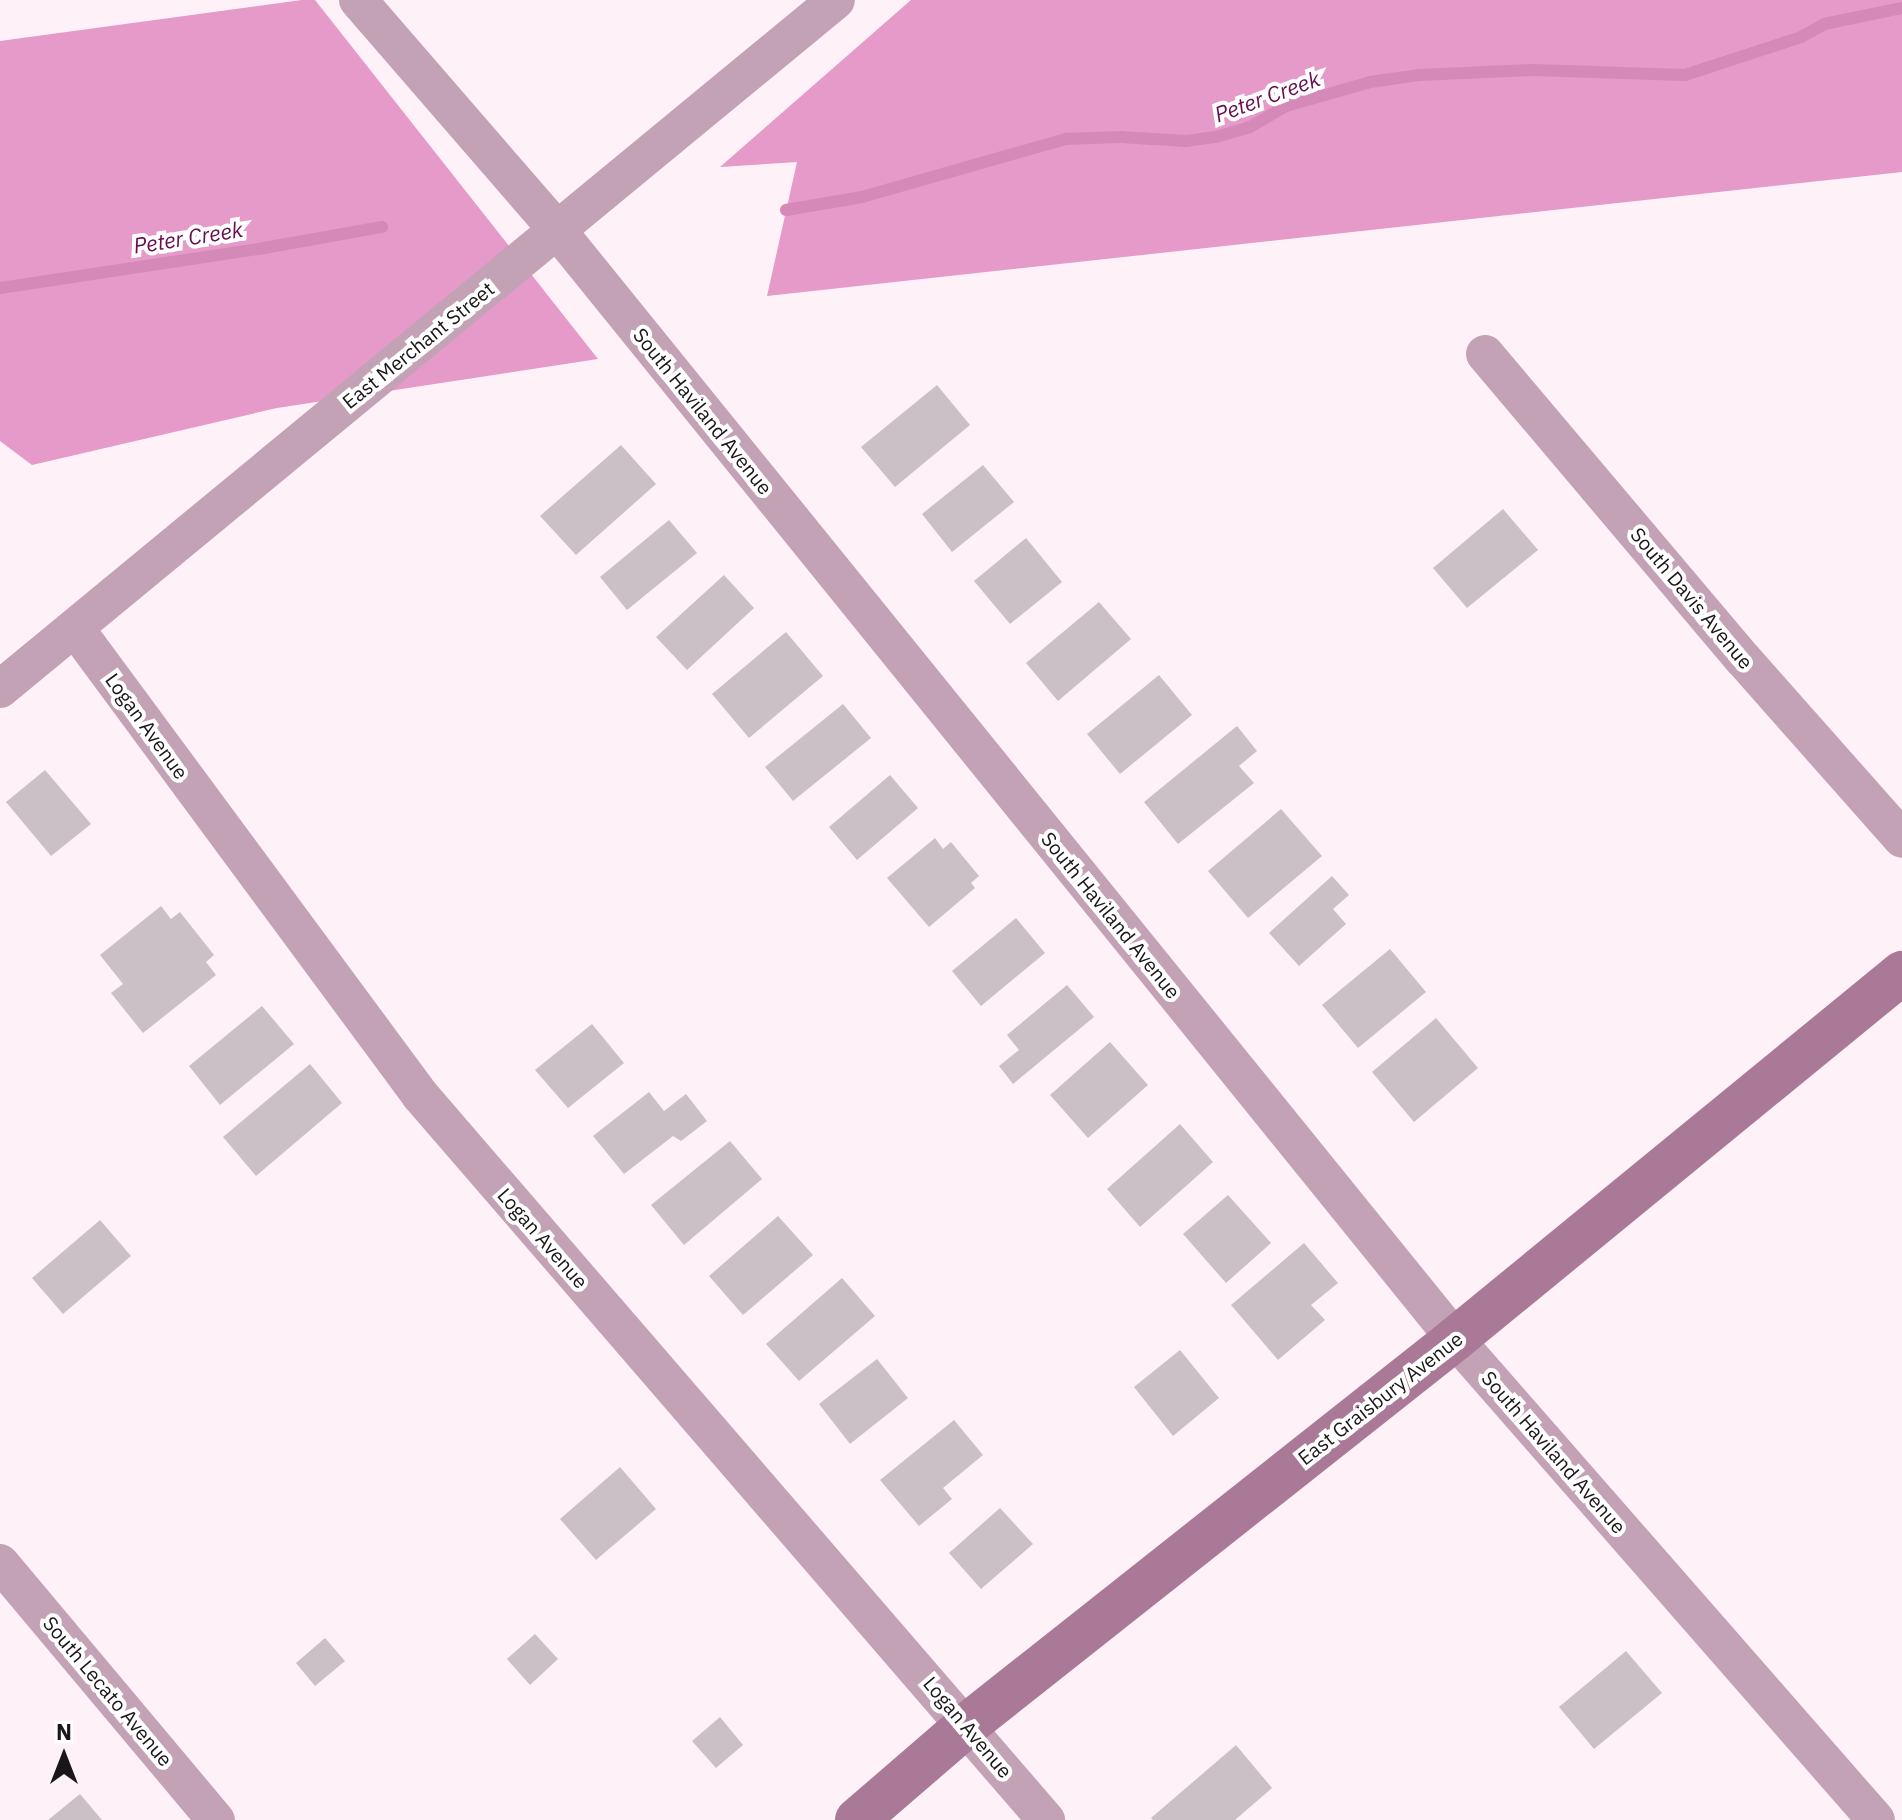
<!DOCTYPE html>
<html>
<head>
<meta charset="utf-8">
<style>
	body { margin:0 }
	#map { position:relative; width:1902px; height:1820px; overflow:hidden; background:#fef1f8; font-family:"IBM Plex Sans",sans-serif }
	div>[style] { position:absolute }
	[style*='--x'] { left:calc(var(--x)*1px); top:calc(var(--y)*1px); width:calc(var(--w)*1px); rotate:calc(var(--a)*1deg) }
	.forest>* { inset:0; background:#e59ac9 }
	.stream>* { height:12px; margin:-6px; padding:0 6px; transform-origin:6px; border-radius:6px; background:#d489b8 }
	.building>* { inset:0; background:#ccc0c7 }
	.street>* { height:38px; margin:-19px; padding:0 19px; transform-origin:19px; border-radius:19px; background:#c4a2b6 }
	.secondary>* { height:44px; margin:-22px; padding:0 22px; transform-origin:22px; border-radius:22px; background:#aa7997 }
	span { translate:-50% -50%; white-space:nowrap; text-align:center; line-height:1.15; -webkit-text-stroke:8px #fff; paint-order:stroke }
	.street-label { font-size:20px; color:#191518 }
	.water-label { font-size:22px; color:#670e50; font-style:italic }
	.north { position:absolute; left:24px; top:1716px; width:80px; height:80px; -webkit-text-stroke:6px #fff; paint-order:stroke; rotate:0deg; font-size:22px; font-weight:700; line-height:32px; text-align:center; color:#191518 }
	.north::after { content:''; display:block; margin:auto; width:28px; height:36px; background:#191518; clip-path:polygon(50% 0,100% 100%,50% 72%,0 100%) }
</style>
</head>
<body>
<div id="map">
	<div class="forest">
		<i style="clip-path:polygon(302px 0,315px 0,598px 359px,277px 408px,32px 465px,0 441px,0 41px)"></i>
		<i style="clip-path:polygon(911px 0,1902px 0,1902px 172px,767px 296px,797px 162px,720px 167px)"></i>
	</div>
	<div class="stream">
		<i style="--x:786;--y:210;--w:77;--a:-9.7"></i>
		<i style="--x:862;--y:197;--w:212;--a:-15.9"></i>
		<i style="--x:1066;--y:139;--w:54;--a:-2.1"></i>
		<i style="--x:1120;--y:137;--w:66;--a:3.5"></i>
		<i style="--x:1186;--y:141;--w:30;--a:-8"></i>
		<i style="--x:1216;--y:137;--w:35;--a:-16"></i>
		<i style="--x:1250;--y:127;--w:42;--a:-30.3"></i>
		<i style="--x:1286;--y:106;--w:87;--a:-15.9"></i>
		<i style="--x:1370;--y:82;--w:49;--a:-8.1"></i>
		<i style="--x:1419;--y:75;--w:115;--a:-2.5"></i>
		<i style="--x:1534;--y:70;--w:151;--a:1.9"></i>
		<i style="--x:1685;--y:75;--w:122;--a:-18.1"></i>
		<i style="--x:1801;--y:37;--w:26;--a:-29"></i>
		<i style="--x:1824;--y:24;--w:80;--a:-11.6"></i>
		<i style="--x:0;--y:288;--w:267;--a:-8.6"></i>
		<i style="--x:264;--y:248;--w:120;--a:-10.1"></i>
	</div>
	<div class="building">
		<i style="clip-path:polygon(937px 385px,970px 425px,895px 487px,861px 447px)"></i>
		<i style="clip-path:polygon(621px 445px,656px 484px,576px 555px,540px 516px)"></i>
		<i style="clip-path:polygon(983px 465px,1014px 502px,952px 552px,922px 514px)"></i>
		<i style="clip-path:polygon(1503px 509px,1538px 550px,1467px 608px,1433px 568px)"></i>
		<i style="clip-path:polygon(669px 520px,697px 553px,627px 610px,600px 577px)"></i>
		<i style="clip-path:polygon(1026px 538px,1062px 582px,1010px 624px,974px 581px)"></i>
		<i style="clip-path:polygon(724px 575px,754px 608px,687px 670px,656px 637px)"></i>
		<i style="clip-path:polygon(1099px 602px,1131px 639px,1058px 701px,1026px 663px)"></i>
		<i style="clip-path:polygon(786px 632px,823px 676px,749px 738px,712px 694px)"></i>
		<i style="clip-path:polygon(1159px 675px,1192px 715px,1120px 774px,1087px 734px)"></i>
		<i style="clip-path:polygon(843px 704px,871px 738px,793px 801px,765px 767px)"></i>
		<i style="clip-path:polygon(1237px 726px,1257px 751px,1239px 766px,1254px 783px,1178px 844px,1144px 802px)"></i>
		<i style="clip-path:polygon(45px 770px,91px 824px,51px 856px,6px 802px)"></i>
		<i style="clip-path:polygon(890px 775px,918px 808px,857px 860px,829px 827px)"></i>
		<i style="clip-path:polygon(1281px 809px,1322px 856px,1248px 918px,1208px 871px)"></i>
		<i style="clip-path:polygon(935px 838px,943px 849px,951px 842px,979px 876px,971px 883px,975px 888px,929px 927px,887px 878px)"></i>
		<i style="clip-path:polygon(1332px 876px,1349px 895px,1333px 909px,1346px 924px,1299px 966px,1269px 933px)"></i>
		<i style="clip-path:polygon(161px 906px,171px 919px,180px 912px,214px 955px,206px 962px,216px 975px,143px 1033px,111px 993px,123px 984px,100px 955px)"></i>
		<i style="clip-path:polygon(1016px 918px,1045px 953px,981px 1006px,952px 971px)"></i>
		<i style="clip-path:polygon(1390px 949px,1426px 992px,1358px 1048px,1322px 1005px)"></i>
		<i style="clip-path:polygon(1067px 985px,1094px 1017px,1013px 1084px,999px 1066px,1019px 1050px,1007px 1035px)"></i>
		<i style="clip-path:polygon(262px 1006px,294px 1044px,220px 1105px,189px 1066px)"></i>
		<i style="clip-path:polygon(1436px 1018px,1478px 1068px,1414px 1122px,1372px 1072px)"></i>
		<i style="clip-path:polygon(592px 1024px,624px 1063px,568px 1108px,535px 1070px)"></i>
		<i style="clip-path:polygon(1110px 1042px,1148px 1085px,1088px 1138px,1050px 1095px)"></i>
		<i style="clip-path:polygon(310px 1064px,342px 1103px,256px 1176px,223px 1137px)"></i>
		<i style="clip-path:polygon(649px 1092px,664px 1111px,686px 1094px,707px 1121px,681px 1141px,673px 1136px,624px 1174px,593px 1136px)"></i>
		<i style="clip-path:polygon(1180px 1124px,1213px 1162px,1140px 1227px,1107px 1189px)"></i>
		<i style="clip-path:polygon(730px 1141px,762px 1179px,684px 1245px,651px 1205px)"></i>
		<i style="clip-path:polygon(1228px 1195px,1271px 1243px,1226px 1283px,1183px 1234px)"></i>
		<i style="clip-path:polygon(778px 1216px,813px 1255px,743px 1315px,709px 1276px)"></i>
		<i style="clip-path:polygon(100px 1220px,131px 1256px,63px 1314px,32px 1278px)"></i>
		<i style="clip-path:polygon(1304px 1243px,1338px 1283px,1311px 1305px,1325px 1320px,1278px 1360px,1231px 1305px)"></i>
		<i style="clip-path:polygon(842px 1278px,875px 1316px,799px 1381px,766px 1344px)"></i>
		<i style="clip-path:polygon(1180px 1350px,1219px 1398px,1173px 1436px,1134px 1387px)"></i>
		<i style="clip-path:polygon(877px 1359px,908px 1398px,850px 1444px,819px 1404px)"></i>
		<i style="clip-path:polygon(954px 1420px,983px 1455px,943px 1488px,952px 1499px,919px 1526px,880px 1480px)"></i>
		<i style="clip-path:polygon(620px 1467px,656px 1509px,596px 1560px,560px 1519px)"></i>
		<i style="clip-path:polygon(1000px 1508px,1033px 1544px,981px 1589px,949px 1553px)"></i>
		<i style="clip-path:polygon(535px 1634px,558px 1659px,530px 1685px,507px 1659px)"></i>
		<i style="clip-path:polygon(325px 1638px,345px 1661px,315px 1686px,296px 1663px)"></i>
		<i style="clip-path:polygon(1626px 1651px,1662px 1693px,1594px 1749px,1559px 1707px)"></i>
		<i style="clip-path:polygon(720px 1717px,743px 1745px,716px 1768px,692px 1741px)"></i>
		<i style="clip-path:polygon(1236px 1745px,1272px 1788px,1235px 1820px,1153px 1820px,1151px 1818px)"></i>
		<i style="clip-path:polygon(80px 1794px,102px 1820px,48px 1820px)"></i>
	</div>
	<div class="street">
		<i style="--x:358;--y:0;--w:304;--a:49.1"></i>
		<i style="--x:557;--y:230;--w:1427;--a:51"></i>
		<i style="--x:1455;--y:1339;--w:639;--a:48.81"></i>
		<i style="--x:1485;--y:354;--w:399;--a:49.8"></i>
		<i style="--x:1743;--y:659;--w:240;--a:48.5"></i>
		<i style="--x:75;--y:628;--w:581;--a:53.54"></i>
		<i style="--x:420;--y:1095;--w:958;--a:49.19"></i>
		<i style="--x:0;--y:689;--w:1083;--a:-39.49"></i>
		<i style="--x:0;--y:1563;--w:336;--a:50"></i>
	</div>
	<div class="secondary">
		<i style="--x:857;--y:1820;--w:145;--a:-40.8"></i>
		<i style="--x:967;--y:1725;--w:622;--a:-38.34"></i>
		<i style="--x:1455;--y:1339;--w:578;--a:-39.31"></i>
	</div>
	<div class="street-label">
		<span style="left:418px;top:345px;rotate:-39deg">East Merchant Street</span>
		<span style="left:703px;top:411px;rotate:51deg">South Haviland Avenue</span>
		<span style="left:1692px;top:598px;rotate:50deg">South Davis Avenue</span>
		<span style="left:147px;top:726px;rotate:54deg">Logan Avenue</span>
		<span style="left:1111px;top:915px;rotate:51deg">South Haviland Avenue</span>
		<span style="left:543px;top:1238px;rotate:49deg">Logan Avenue</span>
		<span style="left:1380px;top:1398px;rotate:-38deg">East Graisbury Avenue</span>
		<span style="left:1554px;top:1452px;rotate:49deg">South Haviland Avenue</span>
		<span style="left:108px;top:1691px;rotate:50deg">South Lecato Avenue</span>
		<span style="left:968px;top:1727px;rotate:50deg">Logan Avenue</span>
	</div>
	<div class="water-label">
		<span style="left:1267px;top:96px;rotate:-20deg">Peter Creek</span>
		<span style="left:188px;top:237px;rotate:-9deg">Peter Creek</span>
	</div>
	<div class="north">N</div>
</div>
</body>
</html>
